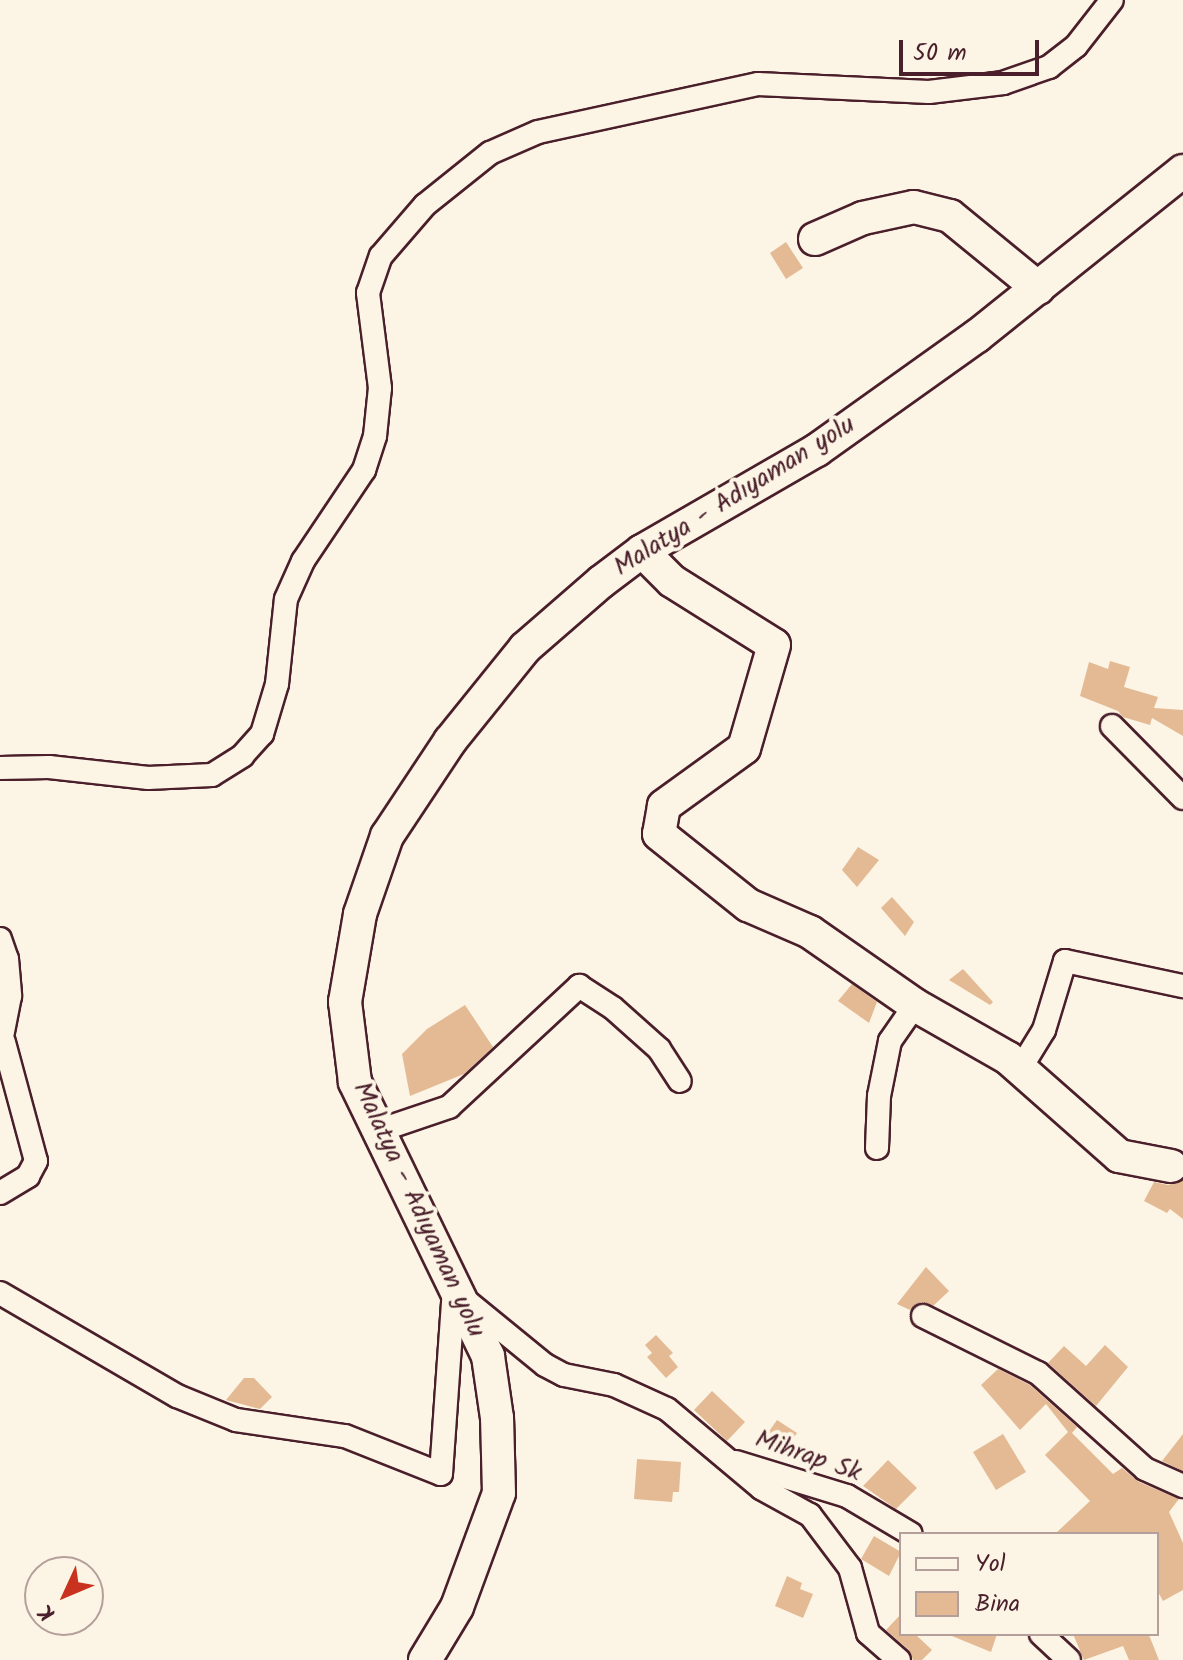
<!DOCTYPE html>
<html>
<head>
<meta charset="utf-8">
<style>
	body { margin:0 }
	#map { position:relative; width:1183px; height:1660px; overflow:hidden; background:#fcf5e5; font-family:Kalam,sans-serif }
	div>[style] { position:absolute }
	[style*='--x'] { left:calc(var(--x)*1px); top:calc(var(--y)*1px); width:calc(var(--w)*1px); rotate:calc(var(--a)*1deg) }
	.building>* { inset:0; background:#e4ba94 }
	.roads { filter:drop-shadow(2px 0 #4a1f2b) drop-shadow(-2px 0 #4a1f2b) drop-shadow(0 2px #4a1f2b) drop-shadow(0 -2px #4a1f2b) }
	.street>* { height:22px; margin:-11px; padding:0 11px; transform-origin:11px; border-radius:11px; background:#fcf5e5 }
	.secondary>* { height:32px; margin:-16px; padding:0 16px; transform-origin:16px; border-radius:16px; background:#fcf5e5 }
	span { translate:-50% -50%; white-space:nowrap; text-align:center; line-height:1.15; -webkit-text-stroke:8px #fcf5e5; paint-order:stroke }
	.street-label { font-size:26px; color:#4a1f2b }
	.legend { position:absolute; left:899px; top:1532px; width:260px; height:104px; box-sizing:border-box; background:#fcf5e5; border:2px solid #b59f9b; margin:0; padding:10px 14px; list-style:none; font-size:24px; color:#4a1f2b }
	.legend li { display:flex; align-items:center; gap:16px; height:40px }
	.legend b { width:40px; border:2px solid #b59f9b }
	.north { position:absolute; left:24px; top:1556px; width:80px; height:80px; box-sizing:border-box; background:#fcf5e5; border:2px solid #b59f9b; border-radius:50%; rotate:226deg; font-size:22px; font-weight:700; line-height:32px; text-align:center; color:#4a1f2b }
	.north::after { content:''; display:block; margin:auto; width:28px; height:36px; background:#c8321e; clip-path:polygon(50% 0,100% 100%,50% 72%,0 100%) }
	.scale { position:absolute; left:899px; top:40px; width:140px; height:36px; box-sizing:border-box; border:4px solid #4a1f2b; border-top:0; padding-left:10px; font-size:24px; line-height:28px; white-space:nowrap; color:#4a1f2b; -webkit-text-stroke:6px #fcf5e5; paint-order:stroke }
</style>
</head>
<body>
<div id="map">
	<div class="building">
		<i style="clip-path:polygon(786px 242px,803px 268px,786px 279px,770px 253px)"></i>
		<i style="clip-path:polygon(1110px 661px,1130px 667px,1124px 687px,1158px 697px,1154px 708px,1183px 710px,1183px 736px,1152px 718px,1150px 725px,1123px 717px,1118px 711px,1080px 696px,1089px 662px,1108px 669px)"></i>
		<i style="clip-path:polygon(858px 847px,879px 860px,857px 887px,842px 870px)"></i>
		<i style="clip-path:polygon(892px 897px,914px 922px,905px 936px,881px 908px)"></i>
		<i style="clip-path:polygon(963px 969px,993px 1002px,990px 1005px,949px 980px)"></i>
		<i style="clip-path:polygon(852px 984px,877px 1002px,869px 1023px,838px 1001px)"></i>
		<i style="clip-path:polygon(465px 1005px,493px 1047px,464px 1074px,410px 1096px,402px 1054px,427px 1029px)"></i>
		<i style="clip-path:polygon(1183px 1180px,1183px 1219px,1170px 1209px,1167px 1213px,1144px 1201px,1154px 1182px,1168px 1185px)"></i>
		<i style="clip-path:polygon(926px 1267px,949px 1291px,933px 1306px,921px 1302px,910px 1310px,897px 1304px)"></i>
		<i style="clip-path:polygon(656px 1335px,673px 1353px,669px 1356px,678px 1367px,666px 1378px,647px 1357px,652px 1353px,645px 1345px)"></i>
		<i style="clip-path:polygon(1105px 1345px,1128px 1367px,1096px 1406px,1048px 1363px,1064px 1346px,1086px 1366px)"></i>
		<i style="clip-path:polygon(998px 1369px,1030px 1385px,1077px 1427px,1072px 1433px,1113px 1474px,1122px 1468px,1139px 1482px,1179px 1499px,1169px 1512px,1183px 1543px,1183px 1590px,1163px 1601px,1157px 1590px,1157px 1534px,1055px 1534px,1090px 1501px,1045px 1455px,1068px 1432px,1046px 1404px,1020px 1430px,981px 1385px)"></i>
		<i style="clip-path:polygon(244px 1378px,254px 1378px,272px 1397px,260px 1409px,226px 1400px)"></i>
		<i style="clip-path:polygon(712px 1391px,745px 1422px,727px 1441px,694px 1410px)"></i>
		<i style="clip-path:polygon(777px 1420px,797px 1433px,785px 1450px,765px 1437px)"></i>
		<i style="clip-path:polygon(1003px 1434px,1026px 1472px,996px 1490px,973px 1452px)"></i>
		<i style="clip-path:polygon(1183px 1434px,1183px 1471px,1162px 1461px)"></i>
		<i style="clip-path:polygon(637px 1459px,681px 1462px,679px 1492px,673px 1492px,672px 1502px,634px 1499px)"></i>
		<i style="clip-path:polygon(888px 1460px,917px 1488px,896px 1509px,863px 1486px)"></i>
		<i style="clip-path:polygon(874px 1536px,901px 1552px,889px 1576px,861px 1559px)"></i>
		<i style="clip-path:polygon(787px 1576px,802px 1583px,800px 1589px,813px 1594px,803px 1618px,775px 1606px)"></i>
		<i style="clip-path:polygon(901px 1614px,901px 1634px,915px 1634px,932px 1650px,922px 1660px,913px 1660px,909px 1650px,886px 1630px)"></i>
		<i style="clip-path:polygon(947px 1634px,997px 1634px,991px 1652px)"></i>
		<i style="clip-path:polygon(1073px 1634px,1151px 1634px,1149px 1635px,1159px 1660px,1129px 1660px,1123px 1646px,1084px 1660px)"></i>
	</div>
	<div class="roads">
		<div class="street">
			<i style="--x:1112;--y:726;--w:101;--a:45.4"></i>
			<i style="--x:0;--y:768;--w:49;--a:-1.2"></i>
			<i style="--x:49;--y:767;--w:100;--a:6.3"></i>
			<i style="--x:148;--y:778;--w:64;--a:-2.7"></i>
			<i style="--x:212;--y:775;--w:36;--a:-32"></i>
			<i style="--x:242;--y:756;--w:30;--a:-48"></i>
			<i style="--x:262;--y:734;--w:52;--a:-73.3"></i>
			<i style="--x:277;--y:684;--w:85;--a:-84"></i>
			<i style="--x:286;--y:599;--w:42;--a:-65.9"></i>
			<i style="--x:303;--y:561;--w:110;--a:-56.2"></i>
			<i style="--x:364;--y:470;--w:36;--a:-72"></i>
			<i style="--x:375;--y:436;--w:48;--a:-84.1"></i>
			<i style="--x:380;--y:388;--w:96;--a:-97.2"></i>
			<i style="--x:368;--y:293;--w:39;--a:-71"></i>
			<i style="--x:381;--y:256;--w:67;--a:-49.2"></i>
			<i style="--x:425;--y:205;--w:83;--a:-38.7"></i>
			<i style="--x:490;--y:153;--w:52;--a:-23.6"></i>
			<i style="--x:538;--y:132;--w:225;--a:-12.3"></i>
			<i style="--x:758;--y:84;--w:171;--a:2.7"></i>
			<i style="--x:929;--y:92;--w:75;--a:-6.9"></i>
			<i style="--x:1003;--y:83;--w:49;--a:-19.2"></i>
			<i style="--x:1049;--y:67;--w:34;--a:-38"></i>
			<i style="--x:1076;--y:46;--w:58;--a:-52"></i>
			<i style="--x:0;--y:939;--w:21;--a:71"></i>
			<i style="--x:7;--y:959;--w:37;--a:85"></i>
			<i style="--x:10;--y:996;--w:52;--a:101.1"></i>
			<i style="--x:1020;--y:1069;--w:46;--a:-58.4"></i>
			<i style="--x:1044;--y:1030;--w:72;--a:-73.1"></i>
			<i style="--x:1065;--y:961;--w:121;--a:12"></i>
			<i style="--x:378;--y:1131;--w:75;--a:-18.7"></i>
			<i style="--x:449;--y:1107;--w:178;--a:-42.9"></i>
			<i style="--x:579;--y:986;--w:40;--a:32.9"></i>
			<i style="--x:613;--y:1008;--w:62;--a:41.7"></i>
			<i style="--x:659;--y:1049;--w:38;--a:57"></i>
			<i style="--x:877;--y:1148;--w:52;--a:-87.8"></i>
			<i style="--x:879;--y:1096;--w:56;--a:-78.7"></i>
			<i style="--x:890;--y:1041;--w:44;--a:-55.2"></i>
			<i style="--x:0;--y:1193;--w:33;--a:-31"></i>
			<i style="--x:28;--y:1176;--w:17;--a:-62"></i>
			<i style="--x:36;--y:1161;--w:123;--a:-105.1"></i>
			<i style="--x:0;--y:1293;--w:205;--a:30.2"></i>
			<i style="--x:177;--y:1396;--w:64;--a:22.1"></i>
			<i style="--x:236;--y:1420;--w:110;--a:8.4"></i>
			<i style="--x:345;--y:1436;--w:103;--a:21.6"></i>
			<i style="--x:441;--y:1474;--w:184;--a:-86"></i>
			<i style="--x:469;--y:1303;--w:98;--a:39.2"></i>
			<i style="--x:545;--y:1365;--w:21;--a:28"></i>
			<i style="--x:564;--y:1375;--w:51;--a:11.3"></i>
			<i style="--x:614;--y:1385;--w:58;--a:24.4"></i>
			<i style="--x:667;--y:1409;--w:123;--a:40"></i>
			<i style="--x:761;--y:1488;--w:56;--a:28.9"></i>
			<i style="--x:810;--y:1515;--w:66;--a:53"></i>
			<i style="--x:850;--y:1568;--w:67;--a:74.5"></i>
			<i style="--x:868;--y:1633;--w:41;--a:41.1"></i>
			<i style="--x:923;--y:1316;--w:128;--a:26.4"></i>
			<i style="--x:1038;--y:1373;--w:144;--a:41.9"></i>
			<i style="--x:1145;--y:1469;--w:42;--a:24.1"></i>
			<i style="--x:736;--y:1462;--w:116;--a:17"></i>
			<i style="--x:847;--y:1496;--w:74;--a:30.7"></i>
			<i style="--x:1041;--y:1634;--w:38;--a:43"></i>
		</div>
		<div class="secondary">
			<i style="--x:815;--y:239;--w:52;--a:-23.6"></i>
			<i style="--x:863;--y:218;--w:52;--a:-12.2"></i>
			<i style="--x:914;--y:207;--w:37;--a:14"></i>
			<i style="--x:950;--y:216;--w:114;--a:39.3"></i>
			<i style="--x:642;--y:551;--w:42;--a:45"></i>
			<i style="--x:672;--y:581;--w:120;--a:32.1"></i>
			<i style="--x:774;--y:645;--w:107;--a:106.2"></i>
			<i style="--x:744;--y:748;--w:99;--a:144.1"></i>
			<i style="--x:664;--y:806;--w:28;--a:100"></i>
			<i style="--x:659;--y:834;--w:114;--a:38.6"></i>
			<i style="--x:748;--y:905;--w:68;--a:23.5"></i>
			<i style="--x:810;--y:932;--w:128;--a:34.8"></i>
			<i style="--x:915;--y:1005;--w:107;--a:29.7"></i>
			<i style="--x:1008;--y:1058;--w:148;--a:41.4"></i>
			<i style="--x:1119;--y:1156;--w:53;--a:10.9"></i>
			<i style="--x:425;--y:1660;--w:62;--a:-58.9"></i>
			<i style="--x:457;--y:1607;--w:121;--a:-69.8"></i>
			<i style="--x:499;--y:1493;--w:75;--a:-91.5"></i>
			<i style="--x:497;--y:1418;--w:63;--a:-98.3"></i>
			<i style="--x:488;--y:1356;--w:305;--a:-115.9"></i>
			<i style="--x:355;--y:1082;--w:81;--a:-97.1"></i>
			<i style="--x:345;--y:1002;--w:89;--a:-80.3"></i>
			<i style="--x:360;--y:914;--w:83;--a:-70.9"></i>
			<i style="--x:387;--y:836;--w:114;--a:-56.4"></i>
			<i style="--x:450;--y:741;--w:119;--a:-51.1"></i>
			<i style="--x:525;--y:648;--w:101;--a:-41"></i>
			<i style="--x:601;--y:582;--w:51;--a:-37.1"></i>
			<i style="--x:642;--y:551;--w:202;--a:-30"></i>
			<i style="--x:817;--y:450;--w:196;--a:-35.5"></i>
			<i style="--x:977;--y:336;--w:264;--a:-38.7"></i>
		</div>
	</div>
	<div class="street-label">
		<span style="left:735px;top:497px;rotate:-32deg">Malatya - Adıyaman yolu</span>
		<span style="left:418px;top:1210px;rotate:65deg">Malatya - Adıyaman yolu</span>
		<span style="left:808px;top:1457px;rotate:19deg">Mihrap Sk</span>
	</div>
	<ul class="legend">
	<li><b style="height:10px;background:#fcf5e5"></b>Yol</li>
	<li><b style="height:22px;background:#e4ba94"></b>Bina</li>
	</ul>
	<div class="north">K</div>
	<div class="scale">50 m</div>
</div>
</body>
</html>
